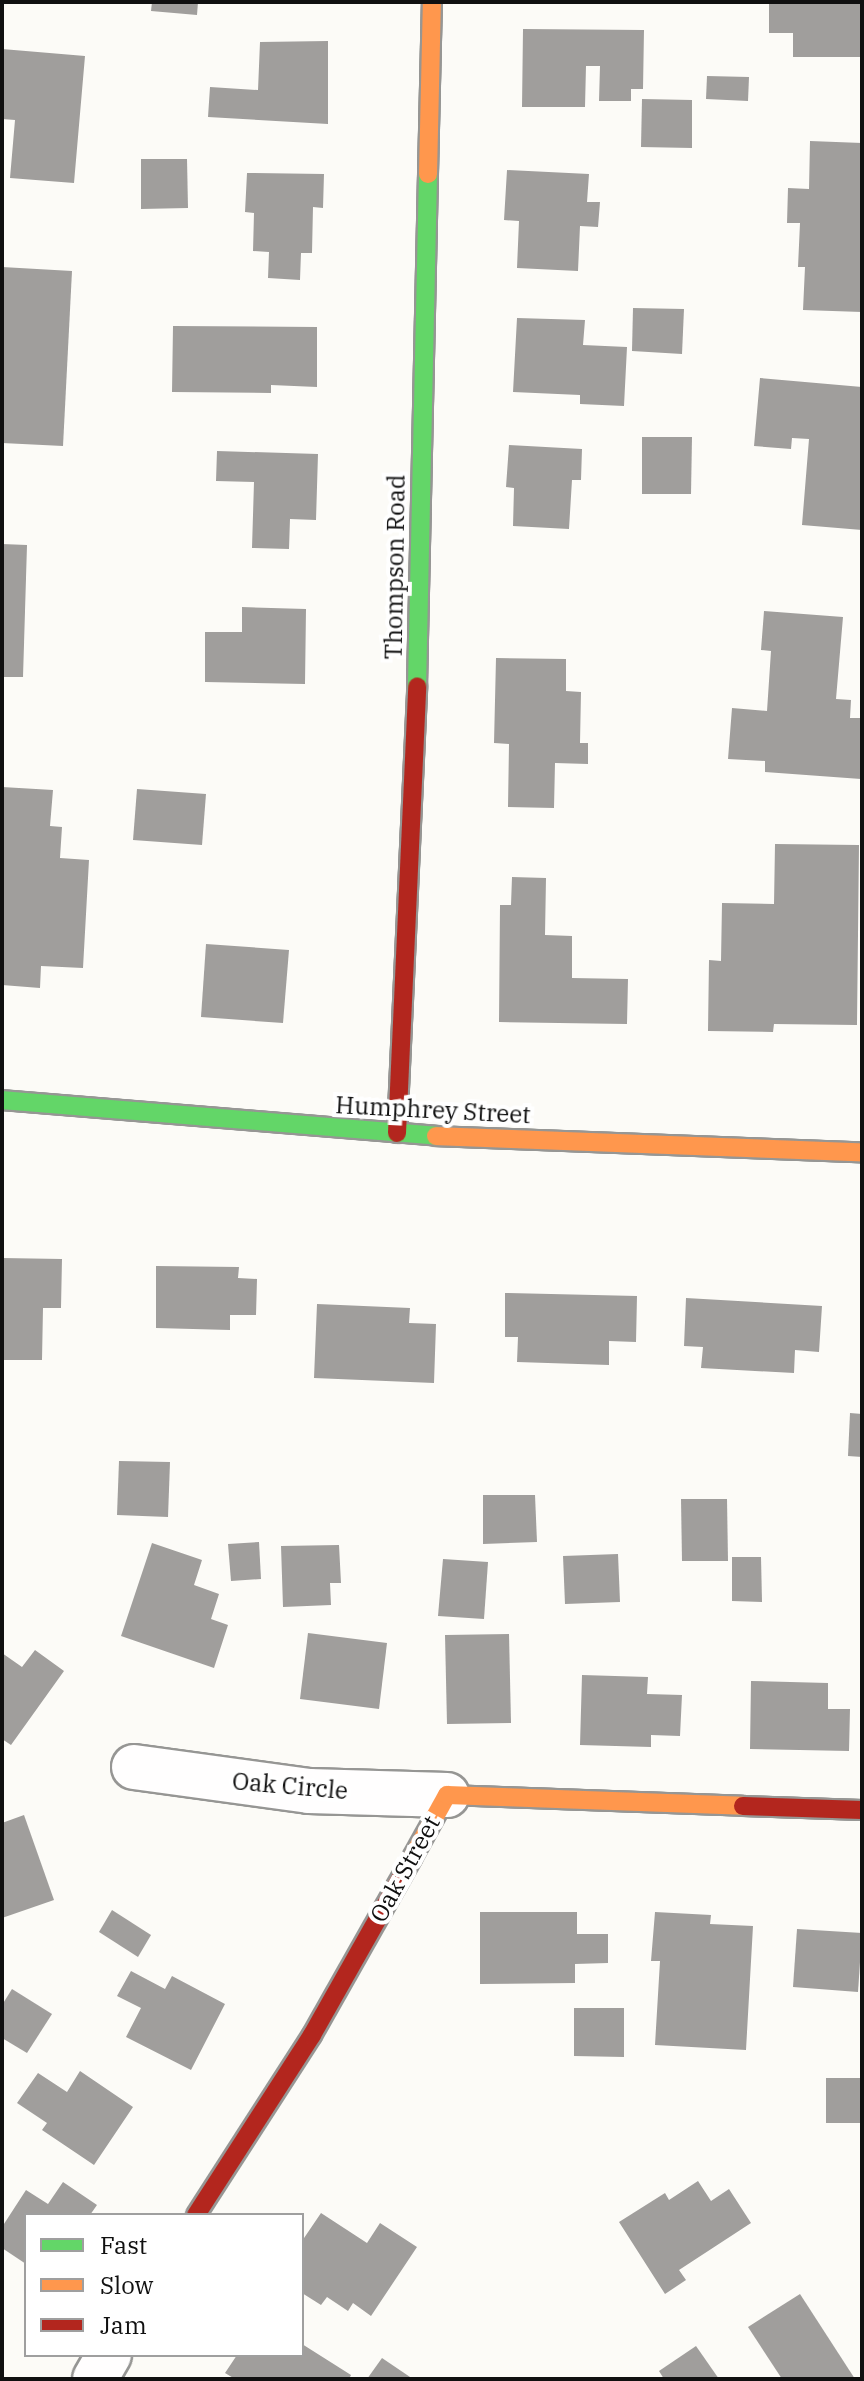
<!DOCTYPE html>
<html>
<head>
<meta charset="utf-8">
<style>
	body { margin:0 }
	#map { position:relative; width:864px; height:2381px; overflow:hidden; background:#fcfbf7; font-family:"IBM Plex Serif",serif }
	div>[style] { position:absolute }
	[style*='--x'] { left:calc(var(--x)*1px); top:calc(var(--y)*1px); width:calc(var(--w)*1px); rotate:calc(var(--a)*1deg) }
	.building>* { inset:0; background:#a09e9c }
	.roads { filter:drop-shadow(2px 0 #969694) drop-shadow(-2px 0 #969694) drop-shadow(0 2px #969694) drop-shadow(0 -2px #969694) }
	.street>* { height:44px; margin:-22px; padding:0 22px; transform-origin:22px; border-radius:22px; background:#fffefe }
	.fast>* { height:18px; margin:-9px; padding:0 9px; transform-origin:9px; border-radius:9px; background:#63d668 }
	.slow>* { height:18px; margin:-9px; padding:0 9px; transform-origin:9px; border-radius:9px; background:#ff974d }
	.jam>* { height:18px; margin:-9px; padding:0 9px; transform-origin:9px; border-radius:9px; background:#b3261e }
	span { translate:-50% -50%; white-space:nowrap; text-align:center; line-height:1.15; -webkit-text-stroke:8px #fff; paint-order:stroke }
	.street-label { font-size:24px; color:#101010 }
	.frame { position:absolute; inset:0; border:4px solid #101010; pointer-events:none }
	.legend { position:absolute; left:24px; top:2213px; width:280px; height:144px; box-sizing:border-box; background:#fff; border:2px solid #9f9f9f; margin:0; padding:10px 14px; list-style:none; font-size:24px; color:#101010 }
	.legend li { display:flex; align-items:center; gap:16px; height:40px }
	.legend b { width:40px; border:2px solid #9f9f9f }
</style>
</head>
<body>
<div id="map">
	<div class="building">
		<i style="clip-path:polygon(152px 2px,198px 2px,197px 15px,151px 11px)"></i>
		<i style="clip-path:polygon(769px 2px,862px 2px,862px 57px,793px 57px,793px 33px,769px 33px)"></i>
		<i style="clip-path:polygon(523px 29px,644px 30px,643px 89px,631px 89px,631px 101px,599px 101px,600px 66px,586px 66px,585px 107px,522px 107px)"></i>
		<i style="clip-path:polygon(328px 41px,328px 124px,208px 117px,210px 87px,258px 90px,260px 42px)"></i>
		<i style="clip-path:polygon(2px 49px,85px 56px,74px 183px,10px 178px,15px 120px,2px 119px)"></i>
		<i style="clip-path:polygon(707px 76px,749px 77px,748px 101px,706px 99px)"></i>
		<i style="clip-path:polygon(642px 99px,692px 100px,692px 148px,641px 147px)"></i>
		<i style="clip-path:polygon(810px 141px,862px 143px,862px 312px,803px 310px,805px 267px,798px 267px,800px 223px,787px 223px,788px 188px,809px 189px)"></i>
		<i style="clip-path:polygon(141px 159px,187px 159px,188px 208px,141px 209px)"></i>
		<i style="clip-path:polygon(507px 170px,589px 174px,587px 202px,600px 202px,598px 227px,580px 226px,578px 271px,517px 268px,519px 221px,504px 220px)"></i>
		<i style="clip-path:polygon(247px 173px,324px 174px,323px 208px,313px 207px,312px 253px,301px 253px,300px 280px,268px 278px,269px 252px,253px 251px,254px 213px,245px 212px)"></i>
		<i style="clip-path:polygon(2px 267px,72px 271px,63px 446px,2px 443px)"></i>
		<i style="clip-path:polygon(633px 308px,684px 309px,682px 354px,632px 351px)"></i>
		<i style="clip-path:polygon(517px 318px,585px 320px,583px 345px,627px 347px,624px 406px,580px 404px,580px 395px,513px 392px)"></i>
		<i style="clip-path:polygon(173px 326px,317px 327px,317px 387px,271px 385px,271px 393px,172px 392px)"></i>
		<i style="clip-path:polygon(760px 378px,862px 387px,862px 530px,802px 525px,809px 439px,792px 438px,791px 449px,754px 446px)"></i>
		<i style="clip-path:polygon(642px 437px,692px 437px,691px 494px,642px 494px)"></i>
		<i style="clip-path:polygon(509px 445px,582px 449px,581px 480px,572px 480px,569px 529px,513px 526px,514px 488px,506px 487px)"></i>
		<i style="clip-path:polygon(217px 451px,318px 454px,316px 520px,290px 519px,289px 549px,252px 548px,254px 482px,216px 481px)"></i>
		<i style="clip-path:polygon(2px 544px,27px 545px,23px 677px,2px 677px)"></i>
		<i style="clip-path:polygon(242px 607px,306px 609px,305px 684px,205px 682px,205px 632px,242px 632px)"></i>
		<i style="clip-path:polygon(764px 611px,843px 617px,836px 699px,851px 700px,850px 718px,862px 718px,861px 779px,765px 772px,765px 761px,728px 759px,732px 708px,767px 711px,771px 651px,761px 650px)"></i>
		<i style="clip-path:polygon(496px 658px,566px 659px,566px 691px,581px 692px,580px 743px,588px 743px,588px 764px,555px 763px,554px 808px,508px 807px,509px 744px,494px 743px)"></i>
		<i style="clip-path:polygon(2px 787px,53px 790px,50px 826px,62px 827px,60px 858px,89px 860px,83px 968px,41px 966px,40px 988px,2px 985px)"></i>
		<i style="clip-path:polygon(137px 789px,206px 794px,202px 845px,133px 840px)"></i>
		<i style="clip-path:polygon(775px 844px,859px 845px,857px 1025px,774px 1024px,773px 1032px,708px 1031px,709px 960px,721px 961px,722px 903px,774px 904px)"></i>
		<i style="clip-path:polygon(512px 877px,546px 878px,545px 935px,572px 936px,572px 978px,628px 979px,627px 1024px,499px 1022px,500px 905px,511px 905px)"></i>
		<i style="clip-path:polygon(206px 944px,289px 950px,283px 1023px,201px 1017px)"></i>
		<i style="clip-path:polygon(2px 1258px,62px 1259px,61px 1308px,43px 1308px,42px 1360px,2px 1360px)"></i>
		<i style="clip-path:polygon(156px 1266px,239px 1267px,238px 1278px,257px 1279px,256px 1315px,230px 1315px,230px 1330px,156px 1328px)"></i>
		<i style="clip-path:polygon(505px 1293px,637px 1296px,636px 1342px,609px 1341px,609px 1365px,517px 1362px,518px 1337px,505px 1337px)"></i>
		<i style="clip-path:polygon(686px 1298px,822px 1306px,819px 1352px,795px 1350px,794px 1373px,701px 1368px,703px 1347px,684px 1346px)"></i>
		<i style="clip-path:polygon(317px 1304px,410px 1308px,409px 1323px,436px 1324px,434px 1383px,314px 1378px)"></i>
		<i style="clip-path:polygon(850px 1413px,862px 1414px,862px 1457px,848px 1456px)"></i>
		<i style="clip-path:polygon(119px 1461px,170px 1462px,168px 1517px,117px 1515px)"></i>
		<i style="clip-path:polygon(483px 1495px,535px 1495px,537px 1542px,483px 1544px)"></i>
		<i style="clip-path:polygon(681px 1499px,727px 1499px,728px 1561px,682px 1561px)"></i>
		<i style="clip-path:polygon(259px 1542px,261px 1579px,231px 1581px,228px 1544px)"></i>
		<i style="clip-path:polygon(152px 1543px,202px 1560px,194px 1585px,219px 1594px,211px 1619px,228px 1625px,214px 1668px,121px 1636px)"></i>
		<i style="clip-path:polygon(339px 1545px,341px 1583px,330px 1583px,331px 1605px,283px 1607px,281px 1546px)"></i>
		<i style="clip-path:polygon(618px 1554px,620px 1602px,565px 1604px,563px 1556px)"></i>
		<i style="clip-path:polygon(732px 1557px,761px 1557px,762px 1602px,732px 1601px)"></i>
		<i style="clip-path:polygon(443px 1559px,488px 1562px,484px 1619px,438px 1616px)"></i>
		<i style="clip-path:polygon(308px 1633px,387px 1643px,379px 1709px,300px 1699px)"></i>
		<i style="clip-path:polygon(509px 1634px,511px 1723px,447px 1724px,445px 1635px)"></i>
		<i style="clip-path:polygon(35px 1650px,64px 1671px,11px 1745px,2px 1739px,2px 1653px,22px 1667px)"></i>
		<i style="clip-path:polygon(582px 1675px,648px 1677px,647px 1694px,682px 1695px,680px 1736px,651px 1735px,651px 1747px,580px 1745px)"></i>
		<i style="clip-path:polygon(751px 1681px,828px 1683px,828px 1709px,850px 1709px,849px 1751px,750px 1749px)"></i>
		<i style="clip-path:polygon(24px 1815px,54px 1900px,2px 1918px,2px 1823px)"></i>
		<i style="clip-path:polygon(112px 1910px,151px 1935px,138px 1957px,99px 1932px)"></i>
		<i style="clip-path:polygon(480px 1912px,577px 1912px,577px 1934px,608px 1934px,608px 1963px,575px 1964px,575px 1983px,480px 1984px)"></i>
		<i style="clip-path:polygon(655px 1912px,711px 1915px,710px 1924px,753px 1926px,746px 2050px,655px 2045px,660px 1961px,651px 1961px)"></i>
		<i style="clip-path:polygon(797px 1929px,862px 1933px,858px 1992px,793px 1987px)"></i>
		<i style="clip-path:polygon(131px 1971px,165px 1989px,172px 1976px,225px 2004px,191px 2070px,126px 2037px,141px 2008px,117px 1996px)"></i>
		<i style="clip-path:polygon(12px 1989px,52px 2014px,27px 2053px,2px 2038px,2px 2005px)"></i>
		<i style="clip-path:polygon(574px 2008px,624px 2008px,624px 2057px,574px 2056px)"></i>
		<i style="clip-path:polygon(80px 2071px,133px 2107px,94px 2165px,42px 2130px,47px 2123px,17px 2103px,38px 2073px,67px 2092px)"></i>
		<i style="clip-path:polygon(826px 2078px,862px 2078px,862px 2123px,826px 2123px)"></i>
		<i style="clip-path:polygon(698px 2181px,711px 2201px,729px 2189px,751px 2223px,679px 2270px,686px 2280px,665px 2294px,619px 2222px,665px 2193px,669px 2200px)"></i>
		<i style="clip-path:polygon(63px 2182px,97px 2205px,90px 2215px,26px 2215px,26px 2264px,2px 2248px,2px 2227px,26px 2190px,48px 2204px)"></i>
		<i style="clip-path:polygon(321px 2213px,367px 2243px,380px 2223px,417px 2247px,371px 2316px,353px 2303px,348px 2311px,327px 2297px,321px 2305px,302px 2293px,302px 2241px)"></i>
		<i style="clip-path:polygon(800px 2294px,855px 2379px,782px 2379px,748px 2327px)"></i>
		<i style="clip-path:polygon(302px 2344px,351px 2375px,349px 2379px,235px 2379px,225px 2373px,237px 2355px,302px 2355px)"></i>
		<i style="clip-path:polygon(696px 2346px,719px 2379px,664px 2379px,659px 2371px)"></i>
		<i style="clip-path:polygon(382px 2358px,413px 2379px,367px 2379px)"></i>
	</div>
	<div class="roads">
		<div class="street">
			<i style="--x:134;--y:1767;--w:177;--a:7.8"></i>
			<i style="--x:309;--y:1791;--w:138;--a:1.7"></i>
			<i style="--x:95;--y:2379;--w:28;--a:-60"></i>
		</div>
		<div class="fast">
			<i style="--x:417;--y:686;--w:512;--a:-88.77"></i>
			<i style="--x:2;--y:1100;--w:435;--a:4.7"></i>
		</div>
		<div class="slow">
			<i style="--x:428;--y:174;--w:172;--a:-88.7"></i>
			<i style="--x:436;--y:1136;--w:426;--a:2.2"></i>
			<i style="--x:412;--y:1858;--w:72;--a:-60.9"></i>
			<i style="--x:447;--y:1795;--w:296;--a:2.1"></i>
		</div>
		<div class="jam">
			<i style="--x:397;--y:1133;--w:447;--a:-87.4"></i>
			<i style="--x:743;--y:1806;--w:119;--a:1.9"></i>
			<i style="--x:196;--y:2215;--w:214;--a:-57.2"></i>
			<i style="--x:312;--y:2035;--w:203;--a:-60.5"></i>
		</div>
	</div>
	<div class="street-label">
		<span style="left:395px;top:567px;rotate:-89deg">Thompson Road</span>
		<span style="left:433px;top:1110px;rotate:3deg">Humphrey Street</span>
		<span style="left:290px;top:1786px;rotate:5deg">Oak Circle</span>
		<span style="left:405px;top:1869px;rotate:-61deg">Oak Street</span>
	</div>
	<div class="frame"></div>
	<ul class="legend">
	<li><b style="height:10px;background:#63d668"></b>Fast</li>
	<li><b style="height:10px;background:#ff974d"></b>Slow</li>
	<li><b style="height:10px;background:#b3261e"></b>Jam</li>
	</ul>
</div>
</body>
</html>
